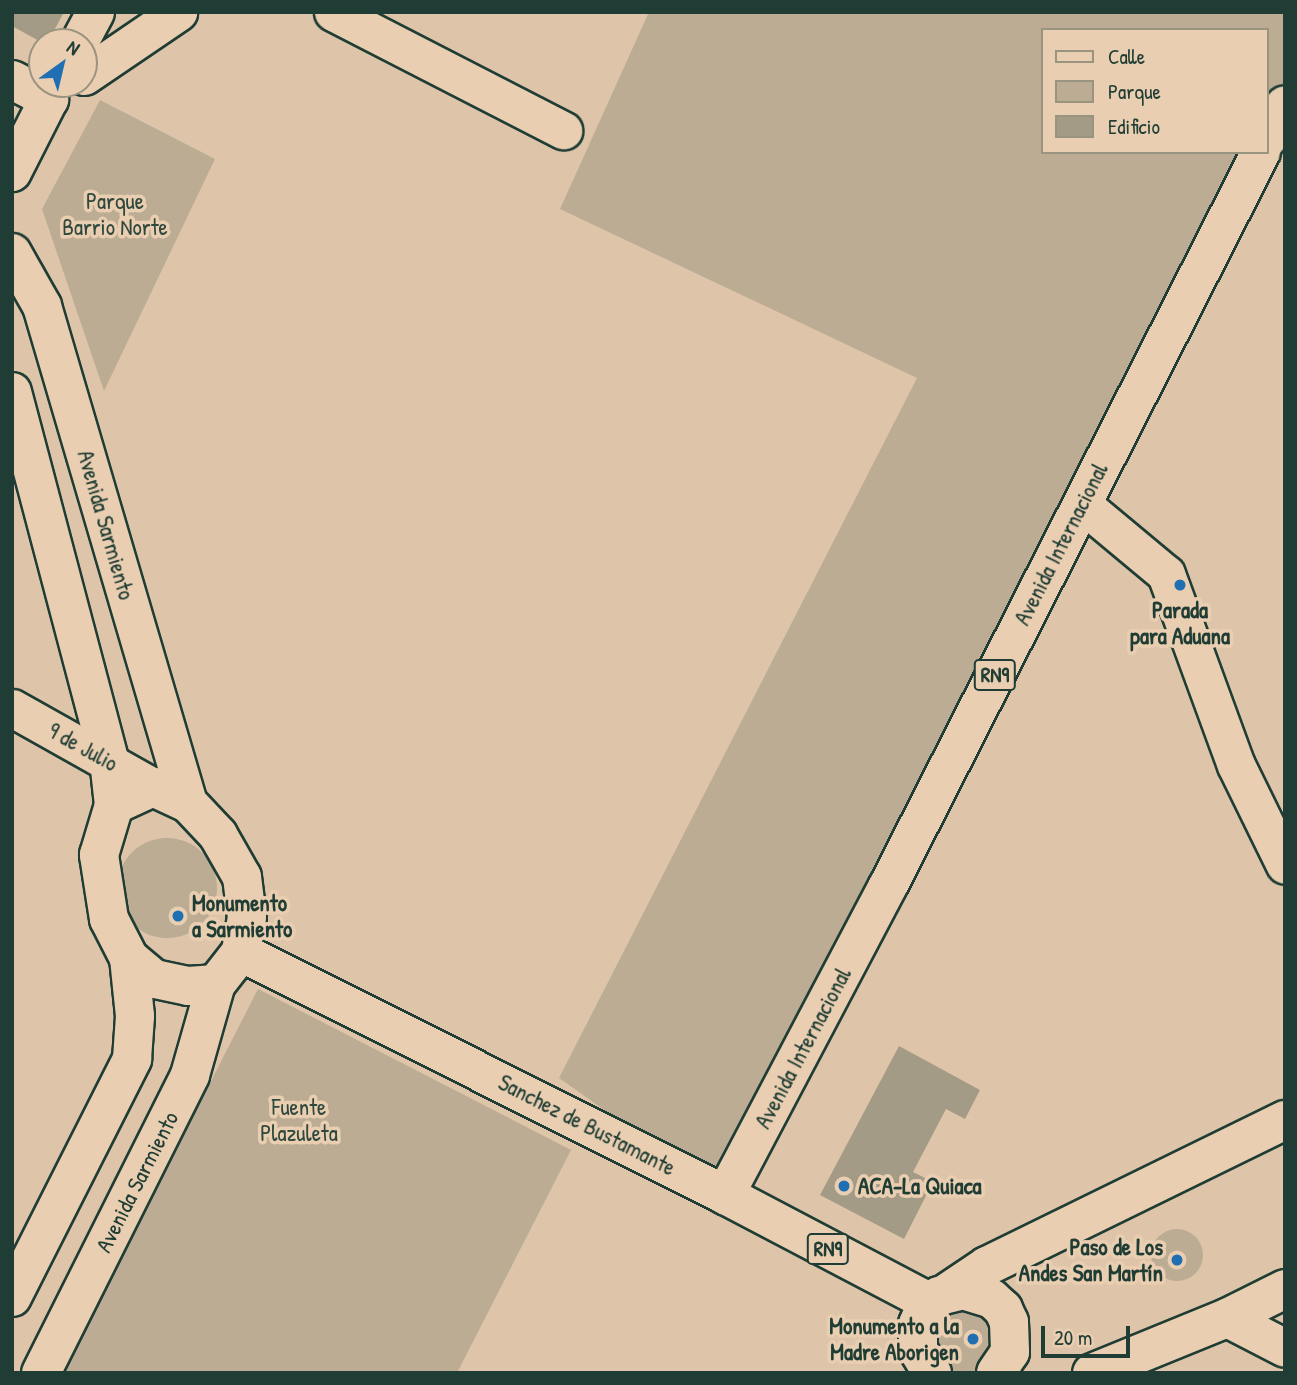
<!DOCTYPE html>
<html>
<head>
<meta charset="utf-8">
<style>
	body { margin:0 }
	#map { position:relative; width:1297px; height:1385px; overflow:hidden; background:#dec5aa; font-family:"Patrick Hand",sans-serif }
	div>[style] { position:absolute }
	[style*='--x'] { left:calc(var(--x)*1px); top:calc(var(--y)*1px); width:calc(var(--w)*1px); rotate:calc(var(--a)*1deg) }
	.green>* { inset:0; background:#bbac93 }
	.round { border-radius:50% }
	.building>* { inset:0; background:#a39b85 }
	.roads { filter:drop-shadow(2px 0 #1f3d34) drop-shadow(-2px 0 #1f3d34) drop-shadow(0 2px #1f3d34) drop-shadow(0 -2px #1f3d34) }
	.minor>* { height:37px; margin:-18.5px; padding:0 18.5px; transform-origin:18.5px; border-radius:18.5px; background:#eaceb1 }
	.major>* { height:38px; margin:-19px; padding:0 19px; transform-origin:19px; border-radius:19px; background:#eaceb1 }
	.highway>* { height:38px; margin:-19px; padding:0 19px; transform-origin:19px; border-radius:19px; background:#eaceb1 }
	.dots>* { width:19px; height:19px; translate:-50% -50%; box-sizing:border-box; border:4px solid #eaceb1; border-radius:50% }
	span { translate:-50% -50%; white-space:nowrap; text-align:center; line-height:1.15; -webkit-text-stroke:7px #eaceb1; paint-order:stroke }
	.shield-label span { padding:2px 5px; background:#eaceb1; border:2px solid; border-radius:5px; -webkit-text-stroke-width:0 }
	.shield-label { font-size:21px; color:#1f3d34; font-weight:700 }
	.park-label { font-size:23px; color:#2f483e }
	.street-label { font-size:23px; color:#1f3d34 }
	.poi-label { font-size:23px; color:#1f3d34; font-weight:700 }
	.left { translate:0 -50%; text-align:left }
	.right { translate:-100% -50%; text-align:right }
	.frame { position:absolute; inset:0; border:14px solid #1f3d34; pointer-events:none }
	.legend { position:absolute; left:1041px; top:28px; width:228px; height:126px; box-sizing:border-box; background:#eaceb1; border:2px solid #99947f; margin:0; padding:9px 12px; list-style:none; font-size:21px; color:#1f3d34 }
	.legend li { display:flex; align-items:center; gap:14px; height:35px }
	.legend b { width:35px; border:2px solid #99947f }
	.north { position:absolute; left:28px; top:28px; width:70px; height:70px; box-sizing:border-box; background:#eaceb1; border:2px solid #99947f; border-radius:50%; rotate:34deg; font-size:19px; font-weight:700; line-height:28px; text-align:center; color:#1f3d34 }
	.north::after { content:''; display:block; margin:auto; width:24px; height:32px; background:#1f6fb2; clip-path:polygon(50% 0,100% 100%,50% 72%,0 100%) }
	.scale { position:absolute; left:1041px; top:1326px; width:89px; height:32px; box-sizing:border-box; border:4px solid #1f3d34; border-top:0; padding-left:9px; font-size:21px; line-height:24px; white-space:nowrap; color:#1f3d34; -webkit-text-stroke:5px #eaceb1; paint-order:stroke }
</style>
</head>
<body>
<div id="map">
	<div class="green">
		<i style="clip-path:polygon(649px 12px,1285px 12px,1285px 102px,1267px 136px,1267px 30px,1043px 30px,1043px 152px,1259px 152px,725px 1195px,559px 1078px,917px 378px,560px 209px)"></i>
		<i style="clip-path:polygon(100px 100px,215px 159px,104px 391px,42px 209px)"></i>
		<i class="round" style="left:117px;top:838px;width:100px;height:100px"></i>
		<i style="clip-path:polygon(258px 989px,571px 1150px,457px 1373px,62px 1373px)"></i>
		<i class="round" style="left:1151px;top:1229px;width:52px;height:52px"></i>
		<i style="clip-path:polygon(942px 1301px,1004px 1313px,987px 1373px,948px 1373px,926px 1323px)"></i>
	</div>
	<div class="building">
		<i style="clip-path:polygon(12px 12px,64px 12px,48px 42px,41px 42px,12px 26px)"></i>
		<i style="clip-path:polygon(899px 1046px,980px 1090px,965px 1119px,946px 1109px,913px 1172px,933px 1182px,904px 1239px,820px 1195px)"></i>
	</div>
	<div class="roads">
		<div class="minor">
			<i style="--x:333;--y:12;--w:259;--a:27.2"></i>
			<i style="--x:79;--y:42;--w:34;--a:-62"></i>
			<i style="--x:84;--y:76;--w:114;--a:-34.2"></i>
			<i style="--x:1082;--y:504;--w:109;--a:39.8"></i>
			<i style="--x:1166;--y:574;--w:203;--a:69.9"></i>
			<i style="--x:1236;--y:765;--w:111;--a:63.9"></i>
			<i style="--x:12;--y:708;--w:162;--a:29.3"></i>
			<i style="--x:1227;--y:1318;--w:65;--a:27.3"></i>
		</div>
		<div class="major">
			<i style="--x:12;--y:80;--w:42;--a:27.2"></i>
			<i style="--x:49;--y:99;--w:82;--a:116.9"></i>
			<i style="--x:12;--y:253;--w:61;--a:60.5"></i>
			<i style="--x:42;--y:306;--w:518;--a:73.63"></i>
			<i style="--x:12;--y:392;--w:381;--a:75.2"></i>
			<i style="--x:109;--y:760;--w:45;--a:83.7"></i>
			<i style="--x:153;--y:787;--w:38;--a:25"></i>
			<i style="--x:188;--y:803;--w:44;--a:46.8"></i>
			<i style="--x:218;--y:835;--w:48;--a:60.3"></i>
			<i style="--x:242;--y:877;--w:40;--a:82.9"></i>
			<i style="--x:247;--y:917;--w:36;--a:100"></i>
			<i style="--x:241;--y:952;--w:41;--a:128"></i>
			<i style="--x:216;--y:984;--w:28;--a:176"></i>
			<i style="--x:188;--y:986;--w:35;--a:-168"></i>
			<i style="--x:154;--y:979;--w:33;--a:-140"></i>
			<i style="--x:129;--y:958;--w:44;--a:-117.1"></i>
			<i style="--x:109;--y:919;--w:65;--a:-98.9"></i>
			<i style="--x:99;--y:855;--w:52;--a:-73.3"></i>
			<i style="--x:114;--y:805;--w:43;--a:-24.8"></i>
			<i style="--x:241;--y:952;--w:542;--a:26.66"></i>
			<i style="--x:12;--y:1297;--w:267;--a:-63.2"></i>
			<i style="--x:132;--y:1059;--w:43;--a:-86"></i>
			<i style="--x:135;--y:1016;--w:58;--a:-95.9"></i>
			<i style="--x:41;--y:1373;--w:333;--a:-63.4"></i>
			<i style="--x:190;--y:1075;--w:95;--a:-74.1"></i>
		</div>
		<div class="highway">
			<i style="--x:1267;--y:139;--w:38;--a:-62"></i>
			<i style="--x:948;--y:1292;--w:47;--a:-33.7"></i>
			<i style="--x:987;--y:1266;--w:332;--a:-26.1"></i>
			<i style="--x:931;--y:1303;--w:233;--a:-152.3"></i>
			<i style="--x:725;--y:1195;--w:349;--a:-62.2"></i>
			<i style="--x:888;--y:886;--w:823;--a:-63.06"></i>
			<i style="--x:932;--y:1373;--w:27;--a:-121"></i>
			<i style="--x:918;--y:1350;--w:26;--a:-90"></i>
			<i style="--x:918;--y:1324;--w:12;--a:-66"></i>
			<i style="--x:923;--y:1313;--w:23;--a:-47"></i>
			<i style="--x:939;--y:1296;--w:25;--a:-14"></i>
			<i style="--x:963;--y:1290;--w:30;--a:17"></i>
			<i style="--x:992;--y:1299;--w:15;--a:42"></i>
			<i style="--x:1003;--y:1309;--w:14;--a:65"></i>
			<i style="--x:1009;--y:1322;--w:30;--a:88"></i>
			<i style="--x:1010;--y:1352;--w:25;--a:124"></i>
			<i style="--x:1092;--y:1373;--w:146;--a:-22.2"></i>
			<i style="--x:1227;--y:1318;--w:65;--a:-26.6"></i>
		</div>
	</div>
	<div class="dots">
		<i style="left:1180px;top:585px;background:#1f6fb2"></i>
		<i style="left:178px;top:916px;background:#1f6fb2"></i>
		<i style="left:844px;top:1186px;background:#1f6fb2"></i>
		<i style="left:1177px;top:1260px;background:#1f6fb2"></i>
		<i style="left:973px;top:1339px;background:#1f6fb2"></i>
	</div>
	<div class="shield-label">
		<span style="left:995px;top:675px">RN9</span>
		<span style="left:828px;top:1249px">RN9</span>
	</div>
	<div class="park-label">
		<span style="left:115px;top:214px">Parque<br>Barrio Norte</span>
		<span style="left:299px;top:1120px">Fuente<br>Plazuleta</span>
	</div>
	<div class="street-label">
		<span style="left:106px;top:525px;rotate:74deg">Avenida Sarmiento</span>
		<span style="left:1061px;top:544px;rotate:-63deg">Avenida Internacional</span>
		<span style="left:83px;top:747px;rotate:29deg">9 de Julio</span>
		<span style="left:803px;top:1048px;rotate:-62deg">Avenida Internacional</span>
		<span style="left:587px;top:1125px;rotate:27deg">Sanchez de Bustamante</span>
		<span style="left:137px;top:1182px;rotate:-63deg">Avenida Sarmiento</span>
	</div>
	<div class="poi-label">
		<span style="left:1180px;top:623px">Parada<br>para Aduana</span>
		<span class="left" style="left:192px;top:916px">Monumento<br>a Sarmiento</span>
		<span class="left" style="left:858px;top:1186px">ACA-La Quiaca</span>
		<span class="right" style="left:1163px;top:1260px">Paso de Los<br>Andes San Martín</span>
		<span class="right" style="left:959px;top:1339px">Monumento a la<br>Madre Aborigen</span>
	</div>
	<div class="frame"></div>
	<ul class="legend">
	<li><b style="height:9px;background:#eaceb1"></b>Calle</li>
	<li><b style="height:19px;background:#bbac93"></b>Parque</li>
	<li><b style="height:19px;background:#a39b85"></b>Edificio</li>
	</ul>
	<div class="north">N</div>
	<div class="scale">20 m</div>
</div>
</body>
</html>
